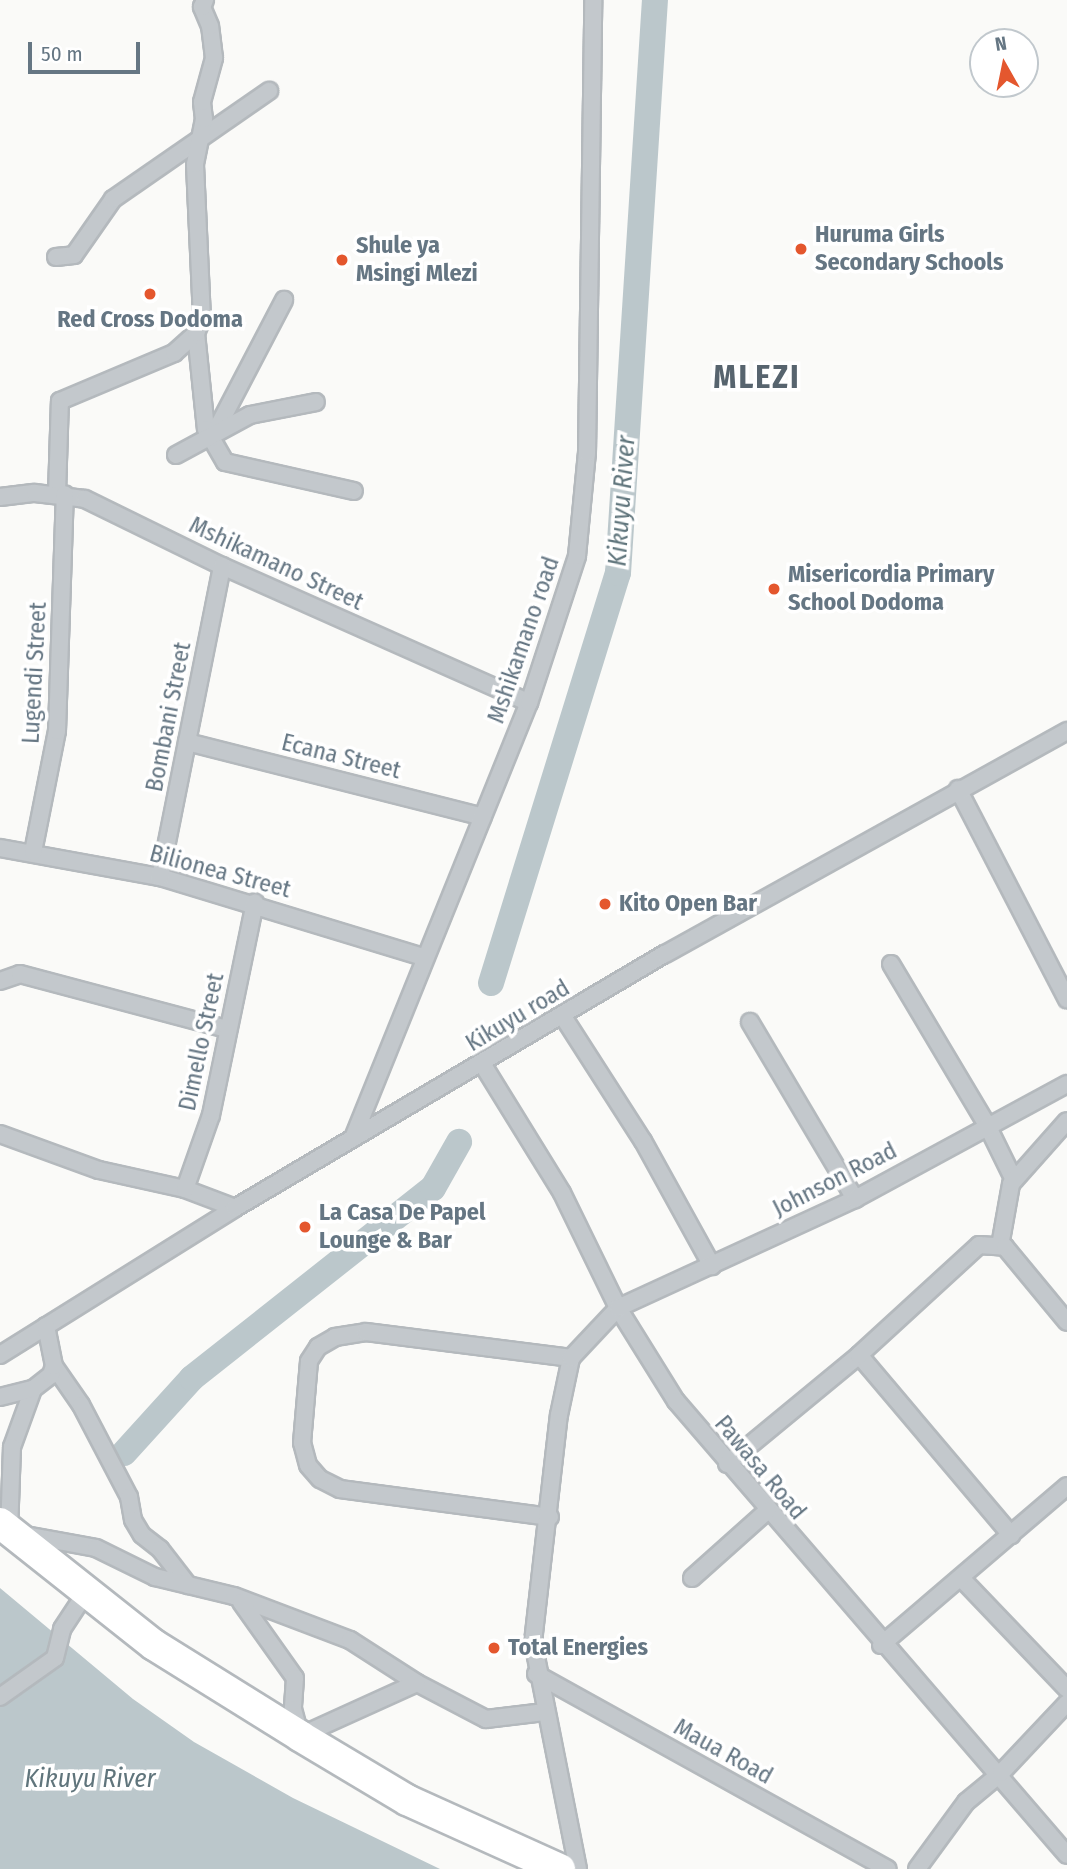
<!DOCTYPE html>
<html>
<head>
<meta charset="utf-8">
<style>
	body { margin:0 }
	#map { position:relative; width:1067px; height:1869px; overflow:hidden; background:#fafaf8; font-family:"Fira Sans Condensed",sans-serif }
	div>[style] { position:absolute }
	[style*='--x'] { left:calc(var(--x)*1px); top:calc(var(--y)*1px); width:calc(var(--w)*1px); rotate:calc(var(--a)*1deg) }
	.water>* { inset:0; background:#bbc7cb }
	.river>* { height:26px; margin:-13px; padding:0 13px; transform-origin:13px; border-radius:13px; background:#bbc7cb }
	.roads { filter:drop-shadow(2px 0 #b4b9bd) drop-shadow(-2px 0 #b4b9bd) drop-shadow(0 2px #b4b9bd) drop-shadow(0 -2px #b4b9bd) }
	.street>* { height:16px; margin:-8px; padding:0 8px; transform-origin:8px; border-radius:8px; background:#c3c8cc }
	.highway>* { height:30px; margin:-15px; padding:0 15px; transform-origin:15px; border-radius:15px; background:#fff }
	.dots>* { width:19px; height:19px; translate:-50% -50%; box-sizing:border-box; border:4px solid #fff; border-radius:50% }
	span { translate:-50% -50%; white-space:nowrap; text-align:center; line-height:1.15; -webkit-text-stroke:7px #fff; paint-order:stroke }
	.poi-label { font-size:24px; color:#657683; font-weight:700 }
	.left { translate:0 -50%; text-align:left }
	.street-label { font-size:24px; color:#657683 }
	.water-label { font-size:26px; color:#60757c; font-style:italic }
	.district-label { font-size:32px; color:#57646e; font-weight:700; letter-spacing:2px }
	.north { position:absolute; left:969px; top:28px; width:70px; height:70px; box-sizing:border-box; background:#fff; border:2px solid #c1c8cd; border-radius:50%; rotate:351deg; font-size:19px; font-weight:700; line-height:28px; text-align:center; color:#657683 }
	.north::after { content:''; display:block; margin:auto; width:24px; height:32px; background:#e4572e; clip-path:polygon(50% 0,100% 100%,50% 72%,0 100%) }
	.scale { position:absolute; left:28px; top:42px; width:112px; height:32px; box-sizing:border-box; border:4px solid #657683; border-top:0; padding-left:9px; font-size:21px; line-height:24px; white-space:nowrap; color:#657683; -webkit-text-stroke:5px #fff; paint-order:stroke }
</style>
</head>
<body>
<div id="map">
	<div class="water">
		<i style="clip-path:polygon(0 1588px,133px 1699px,194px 1742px,293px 1798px,440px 1869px,0 1869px)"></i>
	</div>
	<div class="river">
		<i style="--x:491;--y:983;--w:429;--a:-72.8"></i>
		<i style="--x:618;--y:573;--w:574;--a:-86.31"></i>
		<i style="--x:124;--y:1453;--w:101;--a:-47.8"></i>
		<i style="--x:192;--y:1378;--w:307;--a:-38.3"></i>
		<i style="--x:433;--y:1188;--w:53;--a:-60.5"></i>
	</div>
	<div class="roads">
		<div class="street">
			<i style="--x:56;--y:257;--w:18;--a:-6"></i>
			<i style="--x:74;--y:255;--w:68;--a:-55.1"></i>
			<i style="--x:113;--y:199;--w:190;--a:-34.7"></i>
			<i style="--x:196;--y:333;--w:97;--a:84.1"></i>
			<i style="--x:206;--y:429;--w:38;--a:60"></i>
			<i style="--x:225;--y:462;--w:132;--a:12.7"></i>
			<i style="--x:212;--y:438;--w:156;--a:-62.4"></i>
			<i style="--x:176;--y:455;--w:84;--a:-28.4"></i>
			<i style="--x:250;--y:415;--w:67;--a:-11.1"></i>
			<i style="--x:57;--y:494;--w:93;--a:-88.2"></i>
			<i style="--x:60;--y:401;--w:124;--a:-22.8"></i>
			<i style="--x:174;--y:353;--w:30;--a:-42"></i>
			<i style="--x:196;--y:333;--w:15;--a:-67"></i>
			<i style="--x:202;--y:319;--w:155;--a:-92.6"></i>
			<i style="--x:195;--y:164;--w:46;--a:-78.7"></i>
			<i style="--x:204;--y:119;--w:17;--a:-97"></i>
			<i style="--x:202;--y:102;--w:46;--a:-74.7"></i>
			<i style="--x:214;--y:58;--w:32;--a:-97"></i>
			<i style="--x:210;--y:26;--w:21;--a:-113"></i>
			<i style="--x:202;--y:7;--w:8;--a:-67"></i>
			<i style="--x:0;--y:497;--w:35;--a:-7"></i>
			<i style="--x:35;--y:493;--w:50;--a:6.8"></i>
			<i style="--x:85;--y:499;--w:153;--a:26.1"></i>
			<i style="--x:222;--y:566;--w:336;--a:24"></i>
			<i style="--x:187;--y:742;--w:305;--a:14.2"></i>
			<i style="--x:958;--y:789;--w:237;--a:62.6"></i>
			<i style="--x:0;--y:848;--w:163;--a:10.3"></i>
			<i style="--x:160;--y:877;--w:276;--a:16.9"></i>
			<i style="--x:33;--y:852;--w:123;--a:-78.8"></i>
			<i style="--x:57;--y:731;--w:237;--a:-88.1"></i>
			<i style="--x:160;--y:877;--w:317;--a:-78.7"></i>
			<i style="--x:891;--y:964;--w:187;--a:59.2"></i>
			<i style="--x:987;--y:1125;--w:61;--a:63.9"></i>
			<i style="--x:0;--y:981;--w:21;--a:-19"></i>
			<i style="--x:20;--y:974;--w:214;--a:14.9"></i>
			<i style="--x:562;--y:1015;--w:150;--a:57.3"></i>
			<i style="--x:643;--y:1141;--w:143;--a:61.1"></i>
			<i style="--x:750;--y:1022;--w:206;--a:59.3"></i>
			<i style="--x:483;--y:1065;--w:150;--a:58.3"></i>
			<i style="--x:562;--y:1193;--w:128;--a:64"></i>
			<i style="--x:618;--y:1308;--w:110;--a:58.1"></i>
			<i style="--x:676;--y:1401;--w:599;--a:49.26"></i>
			<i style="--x:0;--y:1134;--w:105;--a:20"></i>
			<i style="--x:99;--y:1170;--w:88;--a:12.5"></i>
			<i style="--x:185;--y:1189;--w:53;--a:20.8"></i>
			<i style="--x:353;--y:1138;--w:469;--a:-68"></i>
			<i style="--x:529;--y:703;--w:155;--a:-71.9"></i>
			<i style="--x:577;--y:556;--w:103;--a:-84.5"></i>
			<i style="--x:587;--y:453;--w:453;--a:-89.2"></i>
			<i style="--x:185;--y:1189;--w:78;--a:-70.6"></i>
			<i style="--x:211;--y:1115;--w:217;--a:-78.3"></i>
			<i style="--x:1000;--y:1246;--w:63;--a:-79.9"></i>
			<i style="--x:1011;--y:1184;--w:84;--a:-48.4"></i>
			<i style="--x:0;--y:1355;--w:277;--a:-32"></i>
			<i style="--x:235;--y:1208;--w:499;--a:-30.6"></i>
			<i style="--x:665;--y:954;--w:460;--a:-29"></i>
			<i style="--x:859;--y:1355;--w:236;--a:49.8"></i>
			<i style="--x:54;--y:1366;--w:47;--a:55.3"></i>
			<i style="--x:81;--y:1405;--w:104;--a:62.4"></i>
			<i style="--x:129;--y:1497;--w:23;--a:80"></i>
			<i style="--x:133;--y:1520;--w:17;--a:59"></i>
			<i style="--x:142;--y:1535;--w:23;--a:38"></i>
			<i style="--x:160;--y:1549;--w:46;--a:52.1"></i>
			<i style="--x:33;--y:1389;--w:62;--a:109.9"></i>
			<i style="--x:12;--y:1447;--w:85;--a:92"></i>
			<i style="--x:9;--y:1532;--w:88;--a:10.4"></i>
			<i style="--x:96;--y:1548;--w:66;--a:26.2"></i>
			<i style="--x:155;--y:1577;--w:81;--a:13.5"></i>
			<i style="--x:234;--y:1596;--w:124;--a:20.8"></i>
			<i style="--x:350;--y:1640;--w:80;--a:32.7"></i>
			<i style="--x:417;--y:1683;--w:78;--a:27.6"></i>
			<i style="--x:486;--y:1719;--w:59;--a:-6.8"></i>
			<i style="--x:0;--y:1397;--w:34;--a:-14"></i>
			<i style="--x:33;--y:1389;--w:23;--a:-38"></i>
			<i style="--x:51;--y:1375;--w:9;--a:-72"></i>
			<i style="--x:54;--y:1366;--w:41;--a:-101.3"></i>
			<i style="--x:727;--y:1464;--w:171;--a:-39.5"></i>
			<i style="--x:859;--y:1355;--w:163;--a:-42.5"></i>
			<i style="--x:979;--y:1245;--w:26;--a:4"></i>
			<i style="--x:1005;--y:1247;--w:97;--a:50.4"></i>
			<i style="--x:550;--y:1517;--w:212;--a:-172.4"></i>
			<i style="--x:340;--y:1489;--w:22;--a:-153"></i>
			<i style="--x:320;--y:1479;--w:18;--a:-131"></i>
			<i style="--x:308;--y:1465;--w:23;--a:-105"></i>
			<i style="--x:302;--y:1443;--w:82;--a:-85.1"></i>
			<i style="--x:309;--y:1361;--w:17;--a:-57"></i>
			<i style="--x:318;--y:1347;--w:20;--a:-30"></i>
			<i style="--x:335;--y:1337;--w:31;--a:-9"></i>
			<i style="--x:366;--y:1332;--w:207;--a:7.2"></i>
			<i style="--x:692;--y:1578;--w:101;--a:-41.8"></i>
			<i style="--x:961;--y:1578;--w:153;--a:46.3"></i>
			<i style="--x:241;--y:1602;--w:93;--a:54.6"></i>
			<i style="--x:295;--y:1678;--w:31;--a:94"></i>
			<i style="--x:293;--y:1709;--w:28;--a:75"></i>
			<i style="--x:300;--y:1736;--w:128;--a:-24.4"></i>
			<i style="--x:881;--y:1645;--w:245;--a:-40.5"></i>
			<i style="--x:536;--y:1674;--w:402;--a:29"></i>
			<i style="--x:0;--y:1697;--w:67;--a:-35.3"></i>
			<i style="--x:55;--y:1658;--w:30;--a:-76"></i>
			<i style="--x:62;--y:1629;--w:42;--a:-56.7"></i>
			<i style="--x:578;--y:1869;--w:231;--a:-101.2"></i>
			<i style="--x:533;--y:1642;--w:228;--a:-83.5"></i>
			<i style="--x:559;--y:1415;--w:58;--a:-78.1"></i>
			<i style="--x:571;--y:1358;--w:69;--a:-46.8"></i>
			<i style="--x:618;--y:1308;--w:261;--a:-24.7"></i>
			<i style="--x:855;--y:1199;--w:241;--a:-28.5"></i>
			<i style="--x:917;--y:1869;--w:83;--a:-53.8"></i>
			<i style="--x:966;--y:1802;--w:45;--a:-39.6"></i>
			<i style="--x:1001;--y:1773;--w:96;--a:-46.7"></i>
		</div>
		<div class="highway">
			<i style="--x:0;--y:1523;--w:196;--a:38.4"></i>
			<i style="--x:154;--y:1645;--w:172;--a:31.9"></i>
			<i style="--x:300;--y:1736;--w:125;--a:30.9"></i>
			<i style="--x:407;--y:1800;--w:168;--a:24.3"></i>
		</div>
	</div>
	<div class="dots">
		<i style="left:801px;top:249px;background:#e4572e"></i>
		<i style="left:342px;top:260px;background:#e4572e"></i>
		<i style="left:150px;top:294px;background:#e4572e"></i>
		<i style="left:774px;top:589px;background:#e4572e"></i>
		<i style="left:605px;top:904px;background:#e4572e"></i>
		<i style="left:305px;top:1227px;background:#e4572e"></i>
		<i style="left:494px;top:1648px;background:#e4572e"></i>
	</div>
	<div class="poi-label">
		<span class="left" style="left:815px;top:249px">Huruma Girls<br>Secondary Schools</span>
		<span class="left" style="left:356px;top:260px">Shule ya<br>Msingi Mlezi</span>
		<span style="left:150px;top:320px">Red Cross Dodoma</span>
		<span class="left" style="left:788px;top:589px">Misericordia Primary<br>School Dodoma</span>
		<span class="left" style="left:619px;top:904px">Kito Open Bar</span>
		<span class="left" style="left:319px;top:1227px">La Casa De Papel<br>Lounge &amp; Bar</span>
		<span class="left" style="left:508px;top:1648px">Total Energies</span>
	</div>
	<div class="street-label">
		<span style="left:276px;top:564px;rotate:25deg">Mshikamano Street</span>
		<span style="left:524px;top:640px;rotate:-71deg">Mshikamano road</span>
		<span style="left:35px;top:673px;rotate:-87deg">Lugendi Street</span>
		<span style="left:169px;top:717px;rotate:-79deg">Bombani Street</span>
		<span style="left:341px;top:757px;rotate:14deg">Ecana Street</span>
		<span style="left:220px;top:872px;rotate:15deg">Bilionea Street</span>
		<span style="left:518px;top:1016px;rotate:-31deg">Kikuyu road</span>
		<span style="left:202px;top:1042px;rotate:-78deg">Dimello Street</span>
		<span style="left:835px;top:1180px;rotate:-27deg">Johnson Road</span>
		<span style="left:760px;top:1468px;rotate:50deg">Pawasa Road</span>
		<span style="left:723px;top:1752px;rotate:29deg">Maua Road</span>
	</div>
	<div class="water-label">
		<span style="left:622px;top:501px;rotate:-86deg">Kikuyu River</span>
		<span style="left:90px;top:1779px">Kikuyu River</span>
	</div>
	<div class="district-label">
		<span style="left:757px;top:377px">MLEZI</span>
	</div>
	<div class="north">N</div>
	<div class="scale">50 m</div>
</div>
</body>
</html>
